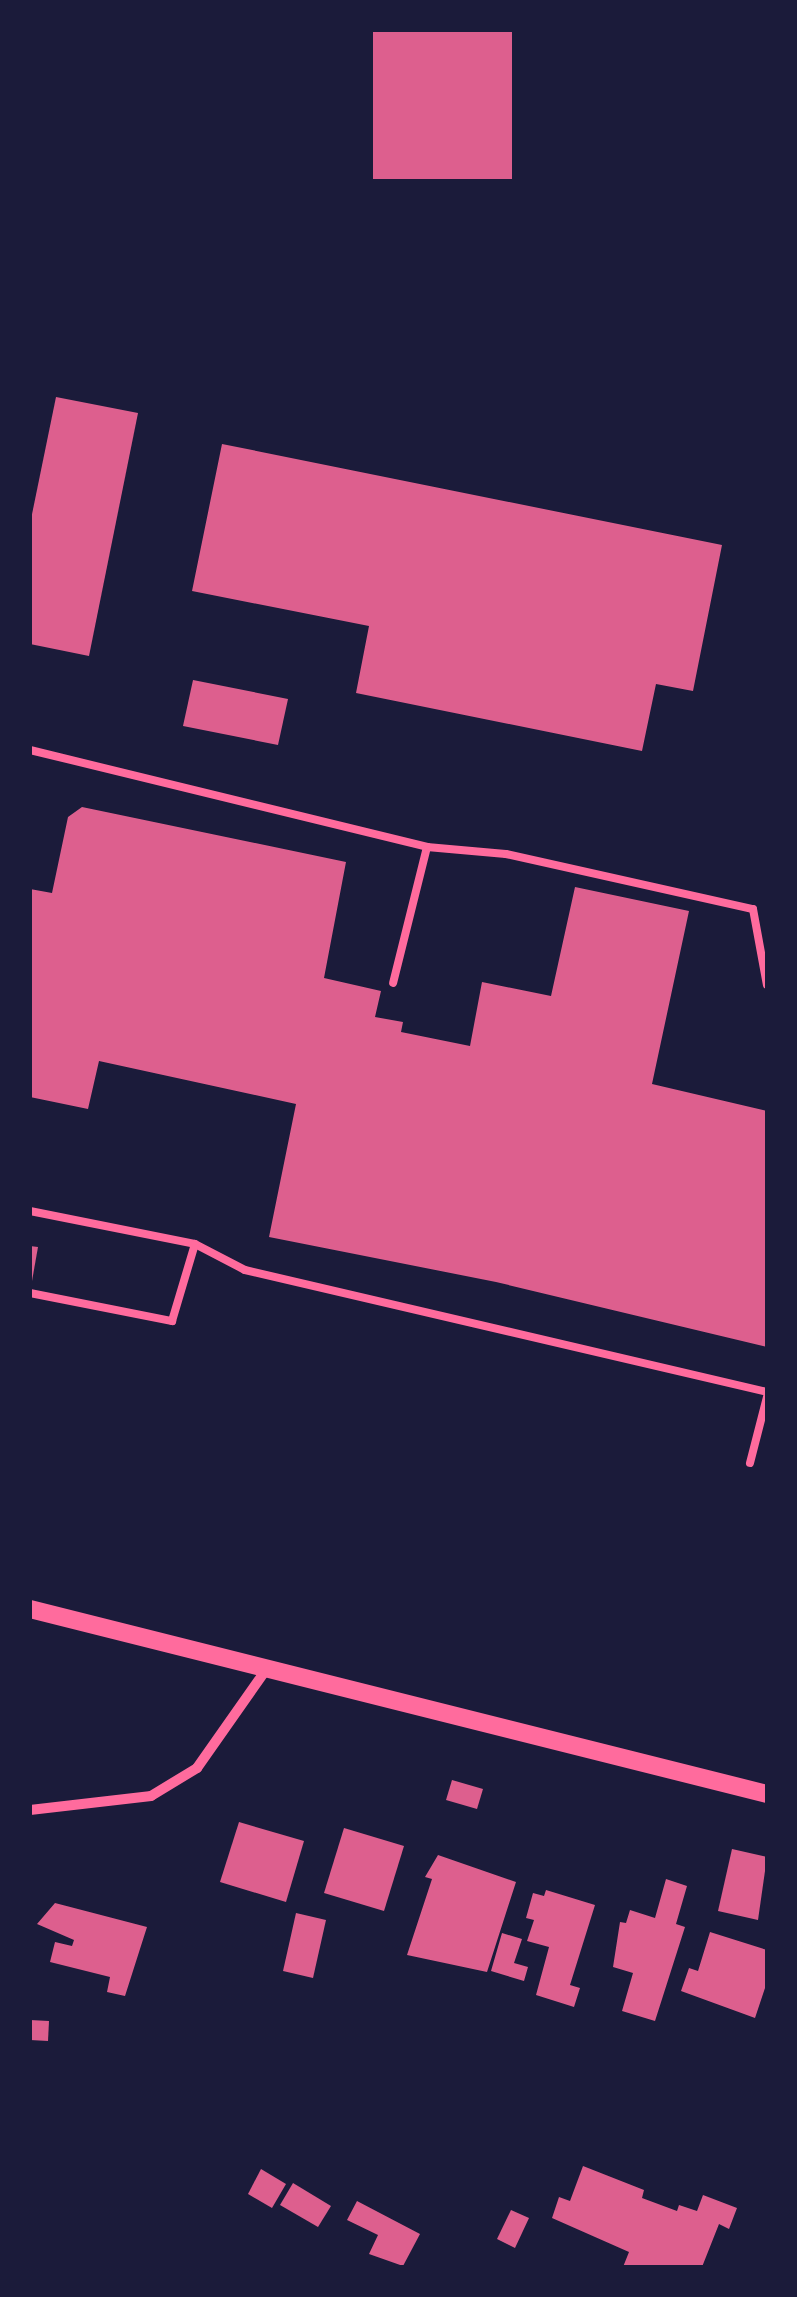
<!DOCTYPE html>
<html>
<head>
<meta charset="utf-8">
<style>
	body { margin:0 }
	#map { position:relative; width:797px; height:2297px; overflow:hidden; background:#1b1b3a; font-family:Commissioner,sans-serif }
	div>[style] { position:absolute }
	[style*='--x'] { left:calc(var(--x)*1px); top:calc(var(--y)*1px); width:calc(var(--w)*1px); rotate:calc(var(--a)*1deg) }
	.building>* { inset:0; background:#dd5f8e }
	.service>* { height:8px; margin:-4px; padding:0 4px; transform-origin:4px; border-radius:4px; background:#ff6b9d }
	.minor>* { height:10px; margin:-5px; padding:0 5px; transform-origin:5px; border-radius:5px; background:#ff6b9d }
	.tertiary>* { height:18px; margin:-9px; padding:0 9px; transform-origin:9px; border-radius:9px; background:#ff6b9d }
	span { translate:-50% -50%; white-space:nowrap; text-align:center; line-height:1.15; -webkit-text-stroke:8px #1b1b3a; paint-order:stroke }
	.frame { position:absolute; inset:0; border:32px solid #1b1b3a; pointer-events:none }
</style>
</head>
<body>
<div id="map">
	<div class="building">
		<i style="clip-path:polygon(373px 30px,512px 30px,512px 179px,373px 179px)"></i>
		<i style="clip-path:polygon(56px 397px,138px 413px,89px 656px,30px 644px,30px 524px)"></i>
		<i style="clip-path:polygon(222px 444px,722px 545px,693px 691px,656px 684px,642px 751px,356px 693px,369px 626px,192px 591px)"></i>
		<i style="clip-path:polygon(193px 680px,288px 699px,278px 745px,183px 726px)"></i>
		<i style="clip-path:polygon(82px 807px,346px 862px,324px 978px,381px 991px,375px 1017px,403px 1022px,401px 1032px,470px 1046px,482px 982px,551px 996px,575px 887px,689px 911px,652px 1084px,767px 1111px,767px 1347px,496px 1282px,269px 1237px,296px 1104px,99px 1061px,88px 1109px,30px 1097px,30px 889px,52px 893px,68px 817px)"></i>
		<i style="clip-path:polygon(30px 1246px,38px 1247px,32px 1281px,30px 1281px)"></i>
		<i style="clip-path:polygon(452px 1780px,483px 1789px,477px 1809px,446px 1800px)"></i>
		<i style="clip-path:polygon(239px 1822px,304px 1841px,286px 1902px,220px 1882px)"></i>
		<i style="clip-path:polygon(344px 1828px,404px 1846px,384px 1911px,324px 1893px)"></i>
		<i style="clip-path:polygon(732px 1849px,767px 1857px,758px 1920px,718px 1911px)"></i>
		<i style="clip-path:polygon(438px 1855px,516px 1882px,487px 1972px,407px 1955px,432px 1879px,425px 1877px)"></i>
		<i style="clip-path:polygon(666px 1879px,687px 1886px,676px 1924px,685px 1927px,655px 2021px,622px 2011px,633px 1973px,613px 1967px,620px 1922px,626px 1923px,630px 1910px,655px 1918px)"></i>
		<i style="clip-path:polygon(546px 1890px,595px 1905px,570px 1985px,580px 1988px,574px 2007px,536px 1995px,549px 1947px,527px 1941px,534px 1920px,526px 1918px,533px 1893px,544px 1896px)"></i>
		<i style="clip-path:polygon(55px 1903px,147px 1927px,125px 1996px,107px 1992px,110px 1977px,50px 1962px,55px 1942px,72px 1946px,74px 1940px,37px 1924px)"></i>
		<i style="clip-path:polygon(296px 1913px,326px 1920px,313px 1978px,283px 1971px)"></i>
		<i style="clip-path:polygon(710px 1932px,767px 1950px,767px 1982px,755px 2018px,681px 1991px,689px 1968px,698px 1971px)"></i>
		<i style="clip-path:polygon(502px 1933px,522px 1939px,514px 1963px,528px 1967px,524px 1981px,491px 1971px)"></i>
		<i style="clip-path:polygon(30px 2020px,49px 2021px,48px 2041px,30px 2040px)"></i>
		<i style="clip-path:polygon(583px 2166px,644px 2190px,642px 2198px,677px 2211px,679px 2205px,697px 2211px,703px 2195px,737px 2208px,729px 2229px,719px 2224px,702px 2267px,623px 2267px,629px 2252px,552px 2218px,559px 2197px,570px 2201px)"></i>
		<i style="clip-path:polygon(261px 2169px,286px 2184px,272px 2208px,248px 2194px)"></i>
		<i style="clip-path:polygon(293px 2183px,331px 2206px,318px 2227px,280px 2205px)"></i>
		<i style="clip-path:polygon(357px 2201px,420px 2234px,403px 2266px,369px 2254px,378px 2235px,347px 2220px)"></i>
		<i style="clip-path:polygon(511px 2210px,529px 2218px,515px 2248px,497px 2239px)"></i>
	</div>
	<div class="service">
		<i style="--x:30;--y:750;--w:409;--a:13.7"></i>
		<i style="--x:427;--y:847;--w:140;--a:104"></i>
		<i style="--x:427;--y:847;--w:79;--a:5.1"></i>
		<i style="--x:506;--y:854;--w:253;--a:12.6"></i>
		<i style="--x:753;--y:909;--w:77;--a:79.6"></i>
		<i style="--x:30;--y:1211;--w:168;--a:11.3"></i>
		<i style="--x:195;--y:1244;--w:56;--a:27.5"></i>
		<i style="--x:245;--y:1270;--w:536;--a:13.15"></i>
		<i style="--x:30;--y:1293;--w:145;--a:11.2"></i>
		<i style="--x:172;--y:1321;--w:80;--a:-73.4"></i>
		<i style="--x:750;--y:1463;--w:68;--a:-75.6"></i>
	</div>
	<div class="minor">
		<i style="--x:30;--y:1810;--w:122;--a:-6.6"></i>
		<i style="--x:151;--y:1796;--w:54;--a:-31.3"></i>
		<i style="--x:197;--y:1768;--w:123;--a:-54.9"></i>
	</div>
	<div class="tertiary">
		<i style="--x:30;--y:1609;--w:760;--a:14.09"></i>
	</div>
	<div class="frame"></div>
</div>
</body>
</html>
